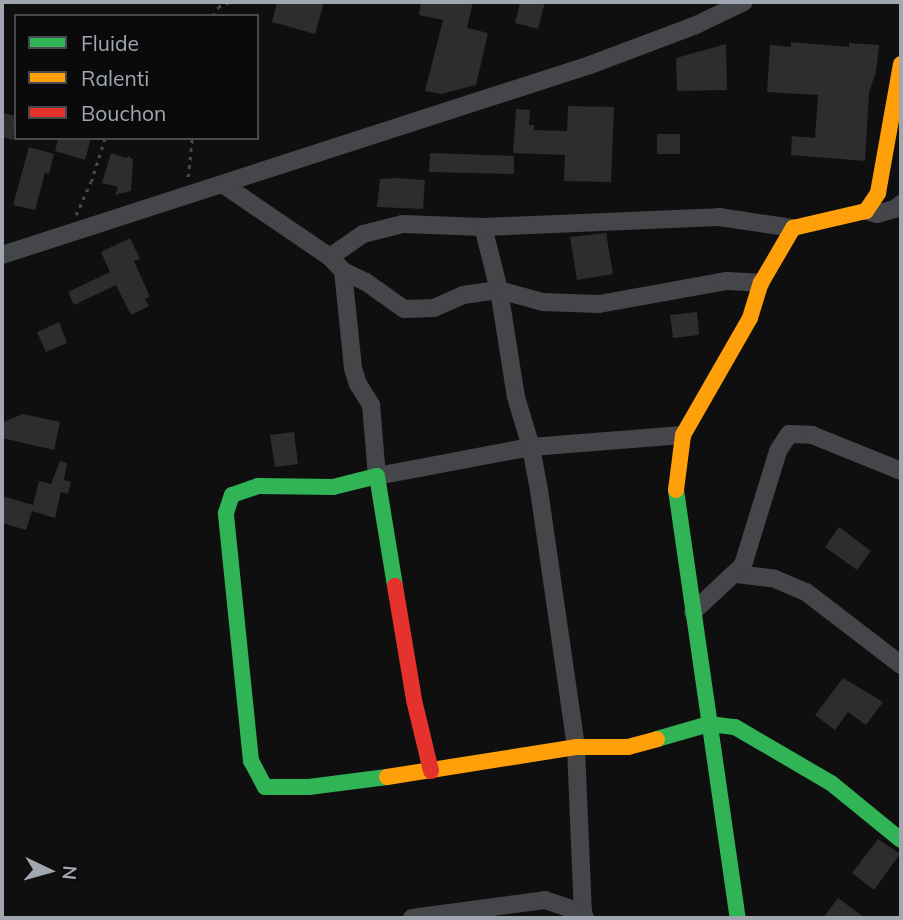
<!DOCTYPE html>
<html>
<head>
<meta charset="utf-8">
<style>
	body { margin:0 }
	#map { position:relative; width:903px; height:920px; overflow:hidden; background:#0f0f10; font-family:Mulish,sans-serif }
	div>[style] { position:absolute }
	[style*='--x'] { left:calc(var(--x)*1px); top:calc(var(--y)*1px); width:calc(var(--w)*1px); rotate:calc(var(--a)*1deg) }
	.building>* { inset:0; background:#2d2d2e }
	.path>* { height:2.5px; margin-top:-1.25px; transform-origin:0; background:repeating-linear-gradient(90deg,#47484a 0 3.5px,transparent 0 8.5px) }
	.street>* { height:18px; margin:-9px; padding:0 9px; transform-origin:9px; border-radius:9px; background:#454649 }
	.fast>* { height:16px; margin:-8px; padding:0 8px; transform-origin:8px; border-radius:8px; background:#30b455 }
	.slow>* { height:16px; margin:-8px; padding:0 8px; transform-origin:8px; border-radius:8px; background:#ff9f0a }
	.jam>* { height:16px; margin:-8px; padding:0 8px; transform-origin:8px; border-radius:8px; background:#e5322d }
	span { translate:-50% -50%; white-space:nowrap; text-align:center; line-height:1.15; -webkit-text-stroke:5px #0a0a0b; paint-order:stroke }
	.frame { position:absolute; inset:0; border:4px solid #a1a7b0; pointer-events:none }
	.legend { position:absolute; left:14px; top:14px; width:245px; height:126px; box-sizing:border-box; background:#0a0a0b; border:2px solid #46494d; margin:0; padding:9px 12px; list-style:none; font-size:21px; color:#a1a7b0 }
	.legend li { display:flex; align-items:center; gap:14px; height:35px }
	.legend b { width:35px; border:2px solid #46494d }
	.north { position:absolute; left:14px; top:836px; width:70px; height:70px; -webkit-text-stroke:5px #0a0a0b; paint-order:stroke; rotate:95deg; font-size:19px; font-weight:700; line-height:28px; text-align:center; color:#a1a7b0 }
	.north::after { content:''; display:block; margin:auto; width:24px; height:32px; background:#a1a7b0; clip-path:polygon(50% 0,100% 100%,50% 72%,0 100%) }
</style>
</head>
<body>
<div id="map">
	<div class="building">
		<i style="clip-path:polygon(277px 2px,324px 2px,315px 34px,272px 22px)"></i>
		<i style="clip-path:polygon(421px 2px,473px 2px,467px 28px,488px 33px,476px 85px,441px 94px,425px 91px,443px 20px,419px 15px)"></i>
		<i style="clip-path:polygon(520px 2px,545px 2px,538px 29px,515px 23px)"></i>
		<i style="clip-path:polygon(791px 42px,849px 47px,849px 43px,879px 45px,876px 72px,869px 92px,865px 161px,791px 155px,792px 136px,815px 138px,818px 95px,767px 92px,770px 45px,791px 47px)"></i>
		<i style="clip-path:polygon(726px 44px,727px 90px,677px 91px,676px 58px)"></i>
		<i style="clip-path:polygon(568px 106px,614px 107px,611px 182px,564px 181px,565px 155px,513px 153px,516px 109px,530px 110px,529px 125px,534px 125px,534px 130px,567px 131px)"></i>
		<i style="clip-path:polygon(2px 113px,16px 116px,13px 140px,2px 137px)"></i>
		<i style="clip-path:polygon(657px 134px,680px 134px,680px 154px,657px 154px)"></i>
		<i style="clip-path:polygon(58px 138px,91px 138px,85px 160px,55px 151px)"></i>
		<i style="clip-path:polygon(29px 147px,54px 154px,49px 174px,45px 173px,35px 210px,13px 205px)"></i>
		<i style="clip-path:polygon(111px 153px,126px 158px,129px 156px,133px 160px,131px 191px,115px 195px,118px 187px,102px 183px)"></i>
		<i style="clip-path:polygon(430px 153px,514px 156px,514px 174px,429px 172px)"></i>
		<i style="clip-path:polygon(395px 178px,425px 180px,423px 209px,377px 207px,380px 179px)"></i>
		<i style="clip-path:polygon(606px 233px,613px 274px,577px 280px,570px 237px)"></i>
		<i style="clip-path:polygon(130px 238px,140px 259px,134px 261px,150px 297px,145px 299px,149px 306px,131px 315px,116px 285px,74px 305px,68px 292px,110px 272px,101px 252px)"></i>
		<i style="clip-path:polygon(697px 312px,699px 335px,673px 338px,670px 315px)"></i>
		<i style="clip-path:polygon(59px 322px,67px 343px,46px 352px,37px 332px)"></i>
		<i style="clip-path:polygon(23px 414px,60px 422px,54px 450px,2px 438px,3px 422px)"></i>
		<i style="clip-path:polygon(294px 432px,298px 464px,275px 467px,270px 435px)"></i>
		<i style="clip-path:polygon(60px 461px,67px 463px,64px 480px,71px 482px,68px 494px,61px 492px,55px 518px,32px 511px,33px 508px,26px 530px,2px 523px,2px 496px,33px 505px,39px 481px,51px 484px)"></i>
		<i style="clip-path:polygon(839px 527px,871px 551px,857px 570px,825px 547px)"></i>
		<i style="clip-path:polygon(843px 678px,883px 702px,866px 725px,848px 712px,835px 730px,815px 715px)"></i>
		<i style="clip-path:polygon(878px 839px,900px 854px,874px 890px,852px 873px)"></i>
		<i style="clip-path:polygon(838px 898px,865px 918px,823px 918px)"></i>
	</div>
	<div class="path">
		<i style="--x:213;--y:16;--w:10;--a:-61"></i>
		<i style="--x:218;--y:7;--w:13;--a:-23"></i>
		<i style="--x:188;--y:177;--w:39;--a:-84"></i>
		<i style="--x:76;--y:215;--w:36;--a:-66"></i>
		<i style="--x:91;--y:182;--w:46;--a:-72.3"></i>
	</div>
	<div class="street">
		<i style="--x:224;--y:185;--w:128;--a:34.2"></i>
		<i style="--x:330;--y:257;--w:19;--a:47"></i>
		<i style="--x:343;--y:271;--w:98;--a:84.1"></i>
		<i style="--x:353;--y:368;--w:17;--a:73"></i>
		<i style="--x:358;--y:384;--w:25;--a:58"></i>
		<i style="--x:371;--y:405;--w:71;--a:85.2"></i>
		<i style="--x:377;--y:476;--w:157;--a:-10.7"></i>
		<i style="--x:531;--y:447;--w:152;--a:-4.5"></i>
		<i style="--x:866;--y:211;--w:11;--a:15"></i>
		<i style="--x:877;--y:214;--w:19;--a:-16"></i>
		<i style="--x:895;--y:209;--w:8;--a:-40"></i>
		<i style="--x:483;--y:227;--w:65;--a:75.7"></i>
		<i style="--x:499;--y:290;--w:108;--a:81"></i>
		<i style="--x:516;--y:397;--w:52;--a:73.3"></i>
		<i style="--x:531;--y:447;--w:44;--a:79.5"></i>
		<i style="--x:539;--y:490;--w:260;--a:81.8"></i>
		<i style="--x:576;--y:747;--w:166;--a:87.6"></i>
		<i style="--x:2;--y:255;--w:618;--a:-17.91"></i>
		<i style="--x:590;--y:65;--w:111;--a:-20.6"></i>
		<i style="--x:694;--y:26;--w:55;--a:-25.6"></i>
		<i style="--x:330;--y:257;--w:40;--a:-34.9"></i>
		<i style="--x:363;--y:234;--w:41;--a:-14"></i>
		<i style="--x:403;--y:224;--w:80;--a:2.1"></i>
		<i style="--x:483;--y:227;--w:236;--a:-2.4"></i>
		<i style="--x:719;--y:217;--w:75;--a:8.5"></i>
		<i style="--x:343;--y:271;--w:25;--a:26"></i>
		<i style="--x:366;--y:282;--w:47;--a:35.4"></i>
		<i style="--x:404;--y:309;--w:30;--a:-2"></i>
		<i style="--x:434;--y:308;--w:32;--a:-24"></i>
		<i style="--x:463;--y:295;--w:36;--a:-8"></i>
		<i style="--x:499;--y:290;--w:46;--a:15.3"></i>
		<i style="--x:543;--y:302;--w:56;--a:2"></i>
		<i style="--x:599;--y:304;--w:130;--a:-10.2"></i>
		<i style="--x:727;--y:281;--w:34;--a:3"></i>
		<i style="--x:737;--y:574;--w:38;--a:7"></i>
		<i style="--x:775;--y:579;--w:34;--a:23"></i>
		<i style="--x:806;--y:592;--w:120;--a:37.5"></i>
		<i style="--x:693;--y:612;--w:69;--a:-43.2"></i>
		<i style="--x:743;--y:565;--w:119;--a:-72.9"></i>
		<i style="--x:778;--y:451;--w:20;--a:-57"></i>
		<i style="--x:789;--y:434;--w:23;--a:2"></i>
		<i style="--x:812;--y:435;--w:96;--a:22"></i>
		<i style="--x:412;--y:918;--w:134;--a:-7.7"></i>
		<i style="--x:545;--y:900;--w:40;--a:18.9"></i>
		<i style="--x:583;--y:913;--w:5;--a:68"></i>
	</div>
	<div class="fast">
		<i style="--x:676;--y:490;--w:432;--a:81.8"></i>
		<i style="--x:657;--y:739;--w:54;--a:-16.1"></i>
		<i style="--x:709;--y:724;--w:26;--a:7"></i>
		<i style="--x:735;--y:727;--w:111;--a:30.3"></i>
		<i style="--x:831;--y:783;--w:90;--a:39.2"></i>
		<i style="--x:387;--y:777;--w:79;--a:172.7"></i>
		<i style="--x:309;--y:787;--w:44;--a:180"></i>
		<i style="--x:265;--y:787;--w:30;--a:-118"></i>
		<i style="--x:251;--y:761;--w:249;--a:-95.8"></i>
		<i style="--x:226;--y:513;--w:19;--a:-72"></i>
		<i style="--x:232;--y:495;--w:28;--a:-19"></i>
		<i style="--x:258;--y:486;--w:75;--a:0.8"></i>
		<i style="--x:333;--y:487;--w:45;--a:-14"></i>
		<i style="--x:377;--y:476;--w:111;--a:80.7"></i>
	</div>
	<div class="slow">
		<i style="--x:676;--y:490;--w:55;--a:-82.7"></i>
		<i style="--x:683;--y:435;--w:135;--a:-60.2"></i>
		<i style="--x:750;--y:318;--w:37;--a:-73"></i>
		<i style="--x:761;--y:283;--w:64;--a:-59.8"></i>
		<i style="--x:793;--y:228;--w:75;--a:-13.1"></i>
		<i style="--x:866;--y:211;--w:22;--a:-56"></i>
		<i style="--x:878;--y:193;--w:131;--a:-79.9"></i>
		<i style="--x:387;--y:777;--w:191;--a:-9"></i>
		<i style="--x:576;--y:747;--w:52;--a:0"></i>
		<i style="--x:628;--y:747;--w:30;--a:-15"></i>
	</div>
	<div class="jam">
		<i style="--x:395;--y:586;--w:116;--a:80.5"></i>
		<i style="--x:414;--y:700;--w:73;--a:76.5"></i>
	</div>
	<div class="frame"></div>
	<ul class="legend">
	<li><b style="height:9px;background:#30b455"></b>Fluide</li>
	<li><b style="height:9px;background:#ff9f0a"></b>Ralenti</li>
	<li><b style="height:9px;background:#e5322d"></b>Bouchon</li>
	</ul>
	<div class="north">N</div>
</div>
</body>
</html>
